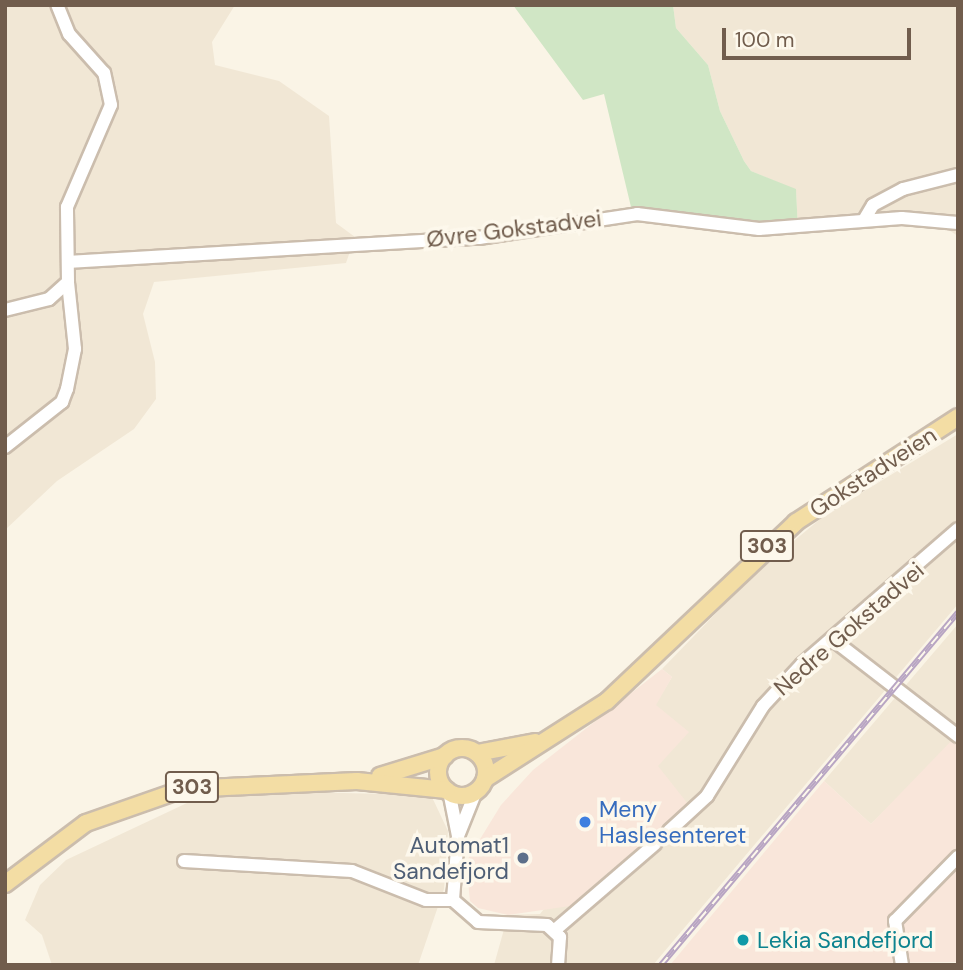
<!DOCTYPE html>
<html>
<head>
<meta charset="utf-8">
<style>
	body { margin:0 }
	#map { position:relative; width:963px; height:970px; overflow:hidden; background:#faf4e6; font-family:"DM Sans",sans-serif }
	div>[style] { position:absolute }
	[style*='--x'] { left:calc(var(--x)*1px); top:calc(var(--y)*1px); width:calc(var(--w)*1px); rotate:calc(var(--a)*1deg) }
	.residential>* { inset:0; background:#f1e7d5 }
	.commercial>* { inset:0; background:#f9e6da }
	.green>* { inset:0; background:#d0e6c5 }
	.roads { filter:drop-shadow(2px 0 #cbbdad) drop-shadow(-2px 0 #cbbdad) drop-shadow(0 2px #cbbdad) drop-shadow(0 -2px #cbbdad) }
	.minor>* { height:12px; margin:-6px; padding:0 6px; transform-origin:6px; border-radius:6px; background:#fff }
	.major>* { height:16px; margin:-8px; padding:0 8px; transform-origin:8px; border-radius:8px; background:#f3dda4 }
	.major>.ring { margin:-8px; padding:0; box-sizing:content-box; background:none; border:16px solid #f3dda4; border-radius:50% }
	.rail>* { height:6px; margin-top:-3px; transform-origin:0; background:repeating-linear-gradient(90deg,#fdf8ec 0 10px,#b8a5c3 0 20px); box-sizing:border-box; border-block:2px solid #b8a5c3 }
	.dots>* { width:19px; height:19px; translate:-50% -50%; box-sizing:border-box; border:4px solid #fdf8ec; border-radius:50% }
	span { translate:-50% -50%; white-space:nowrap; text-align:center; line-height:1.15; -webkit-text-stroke:7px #fdf8ec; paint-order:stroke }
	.shield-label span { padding:2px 5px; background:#fdf8ec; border:2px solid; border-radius:5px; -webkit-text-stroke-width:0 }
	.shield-label { font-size:21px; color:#715d4d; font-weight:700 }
	.street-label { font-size:23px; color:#715d4d }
	.shop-label { font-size:23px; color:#366cbe }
	.left { translate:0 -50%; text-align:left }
	.service-label { font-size:23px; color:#4e5e75 }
	.right { translate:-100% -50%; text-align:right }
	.culture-label { font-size:23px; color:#0d838f }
	.frame { position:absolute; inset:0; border:7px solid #715d4d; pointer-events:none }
	.scale { position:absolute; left:722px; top:28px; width:189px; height:32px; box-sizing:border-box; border:4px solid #715d4d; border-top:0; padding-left:9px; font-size:21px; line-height:24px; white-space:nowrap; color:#715d4d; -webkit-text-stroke:5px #fdf8ec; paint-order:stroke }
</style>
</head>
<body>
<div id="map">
	<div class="residential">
		<i style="clip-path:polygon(5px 5px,235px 5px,212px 42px,215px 65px,279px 81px,329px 116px,336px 223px,355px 237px,346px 263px,154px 282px,143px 314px,155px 362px,156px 399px,134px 429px,57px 481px,5px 530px)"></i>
		<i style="clip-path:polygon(673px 5px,958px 5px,958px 236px,933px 220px,798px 230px,796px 190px,751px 171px,744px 161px,720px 111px,708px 65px,676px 28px)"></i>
		<i style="clip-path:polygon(958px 434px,958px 604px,653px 965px,494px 965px,508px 915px,540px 914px,658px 765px,655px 705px,672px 677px,662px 669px,753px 575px,825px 515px)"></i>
		<i style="clip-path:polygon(958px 624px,958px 738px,871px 824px,824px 781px)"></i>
		<i style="clip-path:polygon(255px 791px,431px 795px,448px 831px,444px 889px,418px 965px,52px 965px,42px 935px,25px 920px,40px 885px,66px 860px,187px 803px)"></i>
	</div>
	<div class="commercial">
		<i style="clip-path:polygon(662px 669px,672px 677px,656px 705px,689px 732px,658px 766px,688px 804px,570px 906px,508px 915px,478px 908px,470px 901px,466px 862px,501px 805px,533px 770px)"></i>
		<i style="clip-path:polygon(956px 736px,958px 962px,670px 965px,824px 781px,871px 824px)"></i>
	</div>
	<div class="green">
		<i style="clip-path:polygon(513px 5px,673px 5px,676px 28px,708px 65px,720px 111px,744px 161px,751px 171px,796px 189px,798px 230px,693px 221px,631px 207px,604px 94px,583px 100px)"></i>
	</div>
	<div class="roads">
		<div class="minor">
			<i style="--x:864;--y:220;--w:17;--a:-59"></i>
			<i style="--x:873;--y:205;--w:34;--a:-28"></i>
			<i style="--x:903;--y:189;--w:57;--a:-14.3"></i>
			<i style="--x:69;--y:262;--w:411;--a:-3.4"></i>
			<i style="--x:479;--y:238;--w:160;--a:-8.6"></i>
			<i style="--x:637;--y:214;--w:123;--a:7"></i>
			<i style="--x:759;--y:229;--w:143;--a:-4.4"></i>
			<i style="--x:902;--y:218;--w:56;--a:5.1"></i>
			<i style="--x:5;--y:310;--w:45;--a:-14"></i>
			<i style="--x:49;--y:299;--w:25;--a:-42"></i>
			<i style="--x:68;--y:282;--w:75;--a:-90.8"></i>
			<i style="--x:67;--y:207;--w:111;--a:-66.7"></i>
			<i style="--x:111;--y:105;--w:33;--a:-102"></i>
			<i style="--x:104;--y:73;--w:52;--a:-131.9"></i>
			<i style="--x:69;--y:34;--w:31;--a:-112"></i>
			<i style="--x:5;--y:447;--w:73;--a:-38.3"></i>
			<i style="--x:62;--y:402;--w:14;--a:-69"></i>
			<i style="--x:67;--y:389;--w:41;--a:-78.7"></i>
			<i style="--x:75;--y:349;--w:67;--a:-96"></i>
			<i style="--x:832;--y:639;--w:159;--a:37.6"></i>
			<i style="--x:449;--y:791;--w:46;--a:78.7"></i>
			<i style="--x:476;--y:791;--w:48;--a:111.8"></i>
			<i style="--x:458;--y:836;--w:64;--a:94.5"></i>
			<i style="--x:453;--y:900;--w:33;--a:41"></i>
			<i style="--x:478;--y:922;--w:69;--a:2.5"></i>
			<i style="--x:547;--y:925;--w:18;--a:43"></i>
			<i style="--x:560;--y:937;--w:28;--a:94"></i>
			<i style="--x:669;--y:831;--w:52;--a:-42.6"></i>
			<i style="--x:707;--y:796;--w:106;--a:-58.1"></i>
			<i style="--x:763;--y:706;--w:57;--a:-47.1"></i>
			<i style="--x:802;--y:664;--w:206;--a:-40.9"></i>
			<i style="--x:184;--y:861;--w:168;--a:3.4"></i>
			<i style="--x:352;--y:871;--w:79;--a:21.4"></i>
			<i style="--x:426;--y:900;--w:27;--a:0"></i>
			<i style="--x:555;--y:930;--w:132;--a:-40.7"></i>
			<i style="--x:902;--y:965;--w:45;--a:-99"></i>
			<i style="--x:895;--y:921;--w:90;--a:-45.5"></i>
		</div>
		<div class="major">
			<i class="ring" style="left:438px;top:748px;width:32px;height:32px"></i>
			<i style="--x:477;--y:753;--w:59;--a:-10.7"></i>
			<i style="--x:380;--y:776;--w:68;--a:-17.1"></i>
			<i style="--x:485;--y:779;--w:145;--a:-32.6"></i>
			<i style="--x:607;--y:701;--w:260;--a:-43.4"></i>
			<i style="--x:796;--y:522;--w:193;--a:-32.9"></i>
			<i style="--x:5;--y:884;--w:101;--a:-37"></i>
			<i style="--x:86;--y:823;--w:103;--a:-19.3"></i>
			<i style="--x:183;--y:789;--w:174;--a:-2.6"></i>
			<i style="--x:357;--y:781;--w:90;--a:5.7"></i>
		</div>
	</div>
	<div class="rail">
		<i style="--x:661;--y:965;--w:461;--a:-49.9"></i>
	</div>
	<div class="dots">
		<i style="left:585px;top:822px;background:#3f7fe0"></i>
		<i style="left:523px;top:858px;background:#5c6f8a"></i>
		<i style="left:743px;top:940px;background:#0f9aa8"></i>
	</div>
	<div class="shield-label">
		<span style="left:767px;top:546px">303</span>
		<span style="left:192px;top:787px">303</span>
	</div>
	<div class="street-label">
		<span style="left:514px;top:229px;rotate:-7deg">Øvre Gokstadvei</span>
		<span style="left:873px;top:472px;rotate:-33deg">Gokstadveien</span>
		<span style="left:849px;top:629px;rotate:-41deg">Nedre Gokstadvei</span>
	</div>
	<div class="shop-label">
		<span class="left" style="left:599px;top:822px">Meny<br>Haslesenteret</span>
	</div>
	<div class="service-label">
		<span class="right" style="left:509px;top:858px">Automat1<br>Sandefjord</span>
	</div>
	<div class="culture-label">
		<span class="left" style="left:757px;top:940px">Lekia Sandefjord</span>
	</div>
	<div class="frame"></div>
	<div class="scale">100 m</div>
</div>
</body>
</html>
